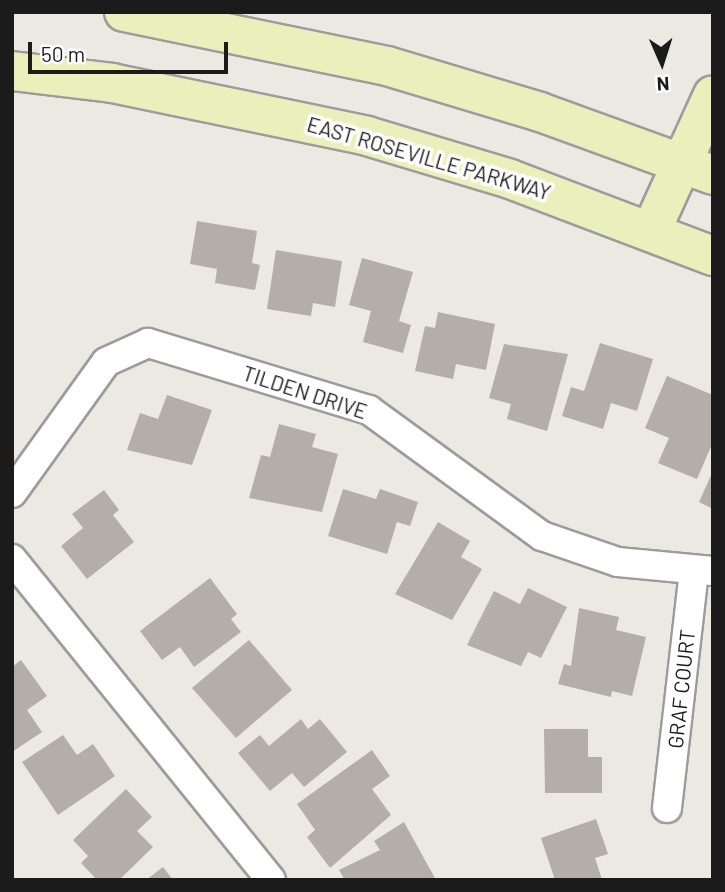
<!DOCTYPE html>
<html>
<head>
<meta charset="utf-8">
<style>
	body { margin:0 }
	#map { position:relative; width:725px; height:892px; overflow:hidden; background:#ebe9e2; font-family:Barlow,sans-serif }
	div>[style] { position:absolute }
	[style*='--x'] { left:calc(var(--x)*1px); top:calc(var(--y)*1px); width:calc(var(--w)*1px); rotate:calc(var(--a)*1deg) }
	.building>* { inset:0; background:#b4aea8 }
	.roads { filter:drop-shadow(2px 0 #9c9c9c) drop-shadow(-2px 0 #9c9c9c) drop-shadow(0 2px #9c9c9c) drop-shadow(0 -2px #9c9c9c) }
	.street>* { height:28px; margin:-14px; padding:0 14px; transform-origin:14px; border-radius:14px; background:#fff }
	.secondary>* { height:38px; margin:-19px; padding:0 19px; transform-origin:19px; border-radius:19px; background:#eaf0bb }
	span { translate:-50% -50%; white-space:nowrap; text-align:center; line-height:1.15; -webkit-text-stroke:7px #fff; paint-order:stroke }
	.street-label { font-size:21px; color:#1b1b1b }
	.frame { position:absolute; inset:0; border:14px solid #1b1b1b; pointer-events:none }
	.north { position:absolute; left:627px; top:28px; width:70px; height:70px; -webkit-text-stroke:5px #fff; paint-order:stroke; rotate:177deg; font-size:19px; font-weight:700; line-height:28px; text-align:center; color:#1b1b1b }
	.north::after { content:''; display:block; margin:auto; width:24px; height:32px; background:#1b1b1b; clip-path:polygon(50% 0,100% 100%,50% 72%,0 100%) }
	.scale { position:absolute; left:28px; top:42px; width:200px; height:32px; box-sizing:border-box; border:4px solid #1b1b1b; border-top:0; padding-left:9px; font-size:21px; line-height:24px; white-space:nowrap; color:#1b1b1b; -webkit-text-stroke:5px #fff; paint-order:stroke }
</style>
</head>
<body>
<div id="map">
	<div class="building">
		<i style="clip-path:polygon(197px 221px,257px 231px,252px 263px,260px 265px,255px 290px,215px 283px,217px 269px,190px 264px)"></i>
		<i style="clip-path:polygon(276px 250px,342px 261px,335px 307px,313px 303px,311px 316px,267px 309px)"></i>
		<i style="clip-path:polygon(362px 258px,413px 272px,399px 321px,411px 325px,403px 353px,363px 342px,371px 311px,349px 305px)"></i>
		<i style="clip-path:polygon(438px 312px,495px 324px,486px 370px,456px 364px,453px 379px,415px 371px,425px 326px,435px 328px)"></i>
		<i style="clip-path:polygon(600px 343px,653px 359px,637px 411px,611px 403px,603px 429px,562px 416px,571px 387px,584px 391px)"></i>
		<i style="clip-path:polygon(504px 344px,568px 354px,547px 431px,507px 419px,511px 404px,489px 398px)"></i>
		<i style="clip-path:polygon(667px 376px,713px 395px,713px 442px,697px 479px,658px 463px,669px 438px,645px 428px)"></i>
		<i style="clip-path:polygon(167px 395px,212px 410px,192px 465px,127px 450px,140px 413px,158px 419px)"></i>
		<i style="clip-path:polygon(279px 424px,316px 434px,312px 447px,338px 454px,322px 512px,249px 498px,261px 455px,270px 457px)"></i>
		<i style="clip-path:polygon(713px 471px,713px 509px,699px 502px)"></i>
		<i style="clip-path:polygon(343px 489px,376px 499px,380px 489px,418px 502px,410px 526px,397px 522px,387px 554px,328px 536px)"></i>
		<i style="clip-path:polygon(104px 490px,119px 510px,113px 515px,134px 542px,87px 579px,61px 546px,83px 528px,72px 514px)"></i>
		<i style="clip-path:polygon(438px 522px,470px 541px,461px 557px,482px 569px,452px 620px,395px 594px)"></i>
		<i style="clip-path:polygon(210px 578px,237px 614px,231px 619px,241px 632px,194px 667px,180px 647px,162px 660px,140px 631px)"></i>
		<i style="clip-path:polygon(528px 588px,567px 607px,541px 658px,528px 652px,521px 666px,467px 645px,494px 591px,520px 604px)"></i>
		<i style="clip-path:polygon(579px 608px,619px 617px,616px 630px,646px 637px,632px 696px,612px 691px,611px 697px,558px 684px,564px 664px,571px 666px)"></i>
		<i style="clip-path:polygon(249px 640px,292px 690px,236px 738px,192px 688px)"></i>
		<i style="clip-path:polygon(21px 660px,47px 696px,27px 710px,42px 732px,12px 752px,12px 667px)"></i>
		<i style="clip-path:polygon(301px 719px,308px 729px,320px 719px,347px 752px,304px 787px,292px 773px,270px 791px,238px 753px,260px 735px,269px 746px)"></i>
		<i style="clip-path:polygon(544px 729px,588px 729px,588px 757px,602px 757px,602px 793px,545px 793px)"></i>
		<i style="clip-path:polygon(63px 735px,77px 755px,93px 744px,115px 776px,58px 815px,22px 762px)"></i>
		<i style="clip-path:polygon(372px 750px,390px 776px,372px 789px,391px 815px,330px 868px,307px 837px,315px 830px,297px 804px)"></i>
		<i style="clip-path:polygon(126px 789px,152px 817px,137px 831px,153px 847px,119px 880px,97px 880px,81px 863px,88px 856px,73px 840px)"></i>
		<i style="clip-path:polygon(596px 819px,608px 854px,595px 858px,602px 880px,555px 880px,541px 838px)"></i>
		<i style="clip-path:polygon(404px 822px,436px 880px,345px 880px,339px 870px,380px 850px,374px 841px)"></i>
		<i style="clip-path:polygon(163px 867px,173px 880px,146px 880px)"></i>
	</div>
	<div class="roads">
		<div class="street">
			<i style="--x:12;--y:493;--w:161;--a:-54.3"></i>
			<i style="--x:106;--y:362;--w:46;--a:-24.3"></i>
			<i style="--x:148;--y:343;--w:231;--a:16.9"></i>
			<i style="--x:369;--y:410;--w:214;--a:36.1"></i>
			<i style="--x:542;--y:536;--w:80;--a:18.9"></i>
			<i style="--x:618;--y:562;--w:95;--a:5.4"></i>
			<i style="--x:12;--y:559;--w:412;--a:51.1"></i>
			<i style="--x:667;--y:808;--w:239;--a:-83.5"></i>
		</div>
		<div class="secondary">
			<i style="--x:124;--y:12;--w:268;--a:11.6"></i>
			<i style="--x:387;--y:66;--w:160;--a:16.7"></i>
			<i style="--x:540;--y:112;--w:184;--a:20"></i>
			<i style="--x:12;--y:71;--w:101;--a:6.8"></i>
			<i style="--x:112;--y:83;--w:260;--a:11.7"></i>
			<i style="--x:367;--y:136;--w:149;--a:16.7"></i>
			<i style="--x:510;--y:179;--w:217;--a:20.8"></i>
			<i style="--x:651;--y:231;--w:149;--a:-65.5"></i>
		</div>
	</div>
	<div class="street-label">
		<span style="left:429px;top:158px;rotate:16deg">EAST ROSEVILLE PARKWAY</span>
		<span style="left:305px;top:392px;rotate:18deg">TILDEN DRIVE</span>
		<span style="left:681px;top:689px;rotate:-84deg">GRAF COURT</span>
	</div>
	<div class="frame"></div>
	<div class="north">N</div>
	<div class="scale">50 m</div>
</div>
</body>
</html>
